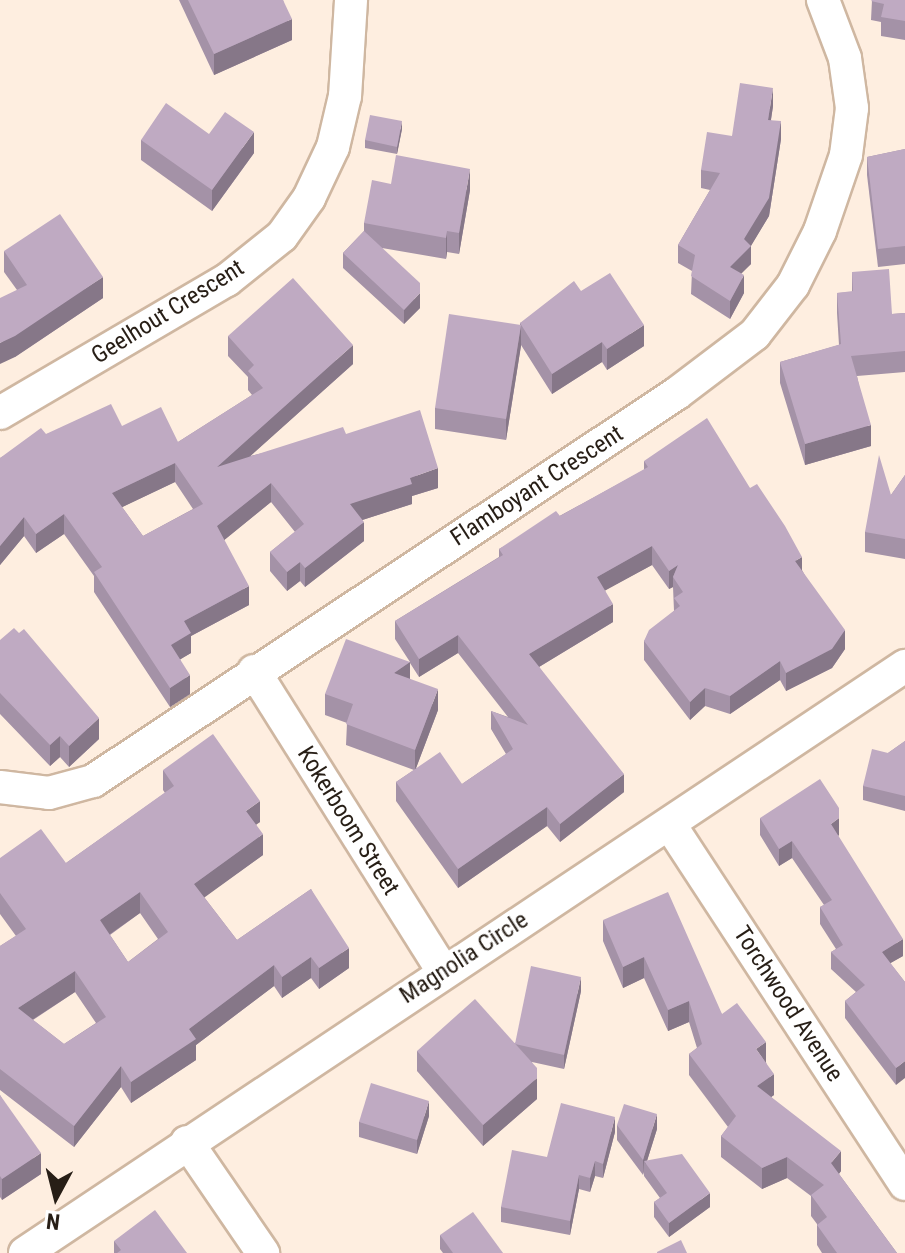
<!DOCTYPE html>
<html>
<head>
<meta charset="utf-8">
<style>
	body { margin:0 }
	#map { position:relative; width:905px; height:1253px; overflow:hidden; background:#feeee0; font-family:"Roboto Condensed",sans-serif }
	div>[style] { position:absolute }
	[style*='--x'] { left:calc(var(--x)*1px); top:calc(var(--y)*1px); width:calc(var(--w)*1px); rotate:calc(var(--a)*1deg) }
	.roads { filter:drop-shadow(2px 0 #cfb7a1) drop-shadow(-2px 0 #cfb7a1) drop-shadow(0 2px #cfb7a1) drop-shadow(0 -2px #cfb7a1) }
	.street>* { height:32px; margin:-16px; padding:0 16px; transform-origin:16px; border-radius:16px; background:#fff }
	.wall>* { inset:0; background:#a492a7 }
	.shaded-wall>* { inset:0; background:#867788 }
	.building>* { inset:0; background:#bfaac2 }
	span { translate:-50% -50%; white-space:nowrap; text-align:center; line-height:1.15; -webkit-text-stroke:7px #fff; paint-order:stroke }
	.street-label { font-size:24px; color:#271e16 }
	.north { position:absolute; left:16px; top:1157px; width:80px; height:80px; -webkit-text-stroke:6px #fff; paint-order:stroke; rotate:187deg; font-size:22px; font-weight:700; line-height:32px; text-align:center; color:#271e16 }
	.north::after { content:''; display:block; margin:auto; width:28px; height:36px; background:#271e16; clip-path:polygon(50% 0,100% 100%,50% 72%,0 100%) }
</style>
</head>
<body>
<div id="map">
	<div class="roads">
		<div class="street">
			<i style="--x:0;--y:413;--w:263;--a:-30.4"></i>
			<i style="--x:227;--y:280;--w:70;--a:-38.7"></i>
			<i style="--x:282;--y:236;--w:47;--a:-54.6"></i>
			<i style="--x:309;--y:198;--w:56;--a:-64.8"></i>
			<i style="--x:333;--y:147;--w:52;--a:-76.8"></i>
			<i style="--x:345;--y:96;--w:96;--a:-86.4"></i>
			<i style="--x:254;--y:671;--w:355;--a:57.8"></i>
			<i style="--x:0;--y:787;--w:49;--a:7"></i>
			<i style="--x:49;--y:793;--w:46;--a:-15.3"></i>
			<i style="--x:93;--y:781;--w:700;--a:-33.58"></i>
			<i style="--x:676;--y:394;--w:99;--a:-37.2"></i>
			<i style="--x:755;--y:334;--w:62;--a:-52.2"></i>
			<i style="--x:793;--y:285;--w:60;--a:-63.4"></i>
			<i style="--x:820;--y:231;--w:80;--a:-71.1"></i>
			<i style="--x:846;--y:155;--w:47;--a:-82.7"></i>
			<i style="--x:852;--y:108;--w:50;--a:-98"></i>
			<i style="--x:845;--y:58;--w:62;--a:-110.8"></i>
			<i style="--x:670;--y:825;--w:429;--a:56.8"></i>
			<i style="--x:187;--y:1142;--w:135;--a:55.6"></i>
			<i style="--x:25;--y:1253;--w:1058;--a:-33.71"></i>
		</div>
	</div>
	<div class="wall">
		<i style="clip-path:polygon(179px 0,283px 0,292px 40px,214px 75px)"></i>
		<i style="clip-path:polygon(872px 0,905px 0,905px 40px,881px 36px,881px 22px,871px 20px)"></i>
		<i style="clip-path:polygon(773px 106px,771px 120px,781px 139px,769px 216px,751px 245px,751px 264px,741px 273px,744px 293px,730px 319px,691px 294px,692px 271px,678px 263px,678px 245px,710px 190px,701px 188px,701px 170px,732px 136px)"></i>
		<i style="clip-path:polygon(402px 129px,397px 154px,365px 148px,365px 140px)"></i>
		<i style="clip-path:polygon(209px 134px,254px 153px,212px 211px,141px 160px,141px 140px)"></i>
		<i style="clip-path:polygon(905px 149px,905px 264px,878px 267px,867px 175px,867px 157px)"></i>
		<i style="clip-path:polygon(391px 184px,470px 190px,459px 254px,447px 252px,446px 259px,382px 248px,420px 308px,404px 324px,343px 268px,343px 253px,364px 231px,364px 223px)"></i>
		<i style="clip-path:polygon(4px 251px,103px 298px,15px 357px,17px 290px,4px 272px)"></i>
		<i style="clip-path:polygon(852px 272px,892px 314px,905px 313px,905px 372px,857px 376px,871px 446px,805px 465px,780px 383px,780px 362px,839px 345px,837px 313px,837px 293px,852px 292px)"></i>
		<i style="clip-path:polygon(581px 291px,644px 346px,607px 370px,602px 362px,552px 394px,521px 345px,506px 440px,435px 429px,435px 408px,520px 325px,520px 323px)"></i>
		<i style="clip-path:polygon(evenodd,228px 336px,353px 364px,250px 456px,346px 434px,438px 488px,412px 496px,412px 504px,362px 520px,364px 541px,305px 587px,300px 581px,287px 591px,270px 571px,270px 552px,295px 532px,271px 502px,224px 540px,249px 605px,191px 636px,191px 653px,180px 659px,190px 694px,170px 707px,94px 592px,94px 576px,64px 534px,36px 553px,24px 536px,0 565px,0 458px,46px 434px,122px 426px,178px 442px,252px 395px,248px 390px,248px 377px,228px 356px,228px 336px,175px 482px,193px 509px,143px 536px,122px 507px,175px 482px)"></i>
		<i style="clip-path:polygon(evenodd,644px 461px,750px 488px,802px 570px,845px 649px,832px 668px,786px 691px,780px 680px,730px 714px,705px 706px,690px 720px,644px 660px,644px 641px,674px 611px,673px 587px,669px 589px,652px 565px,605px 590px,613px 622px,539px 667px,624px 792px,560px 842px,547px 826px,458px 888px,396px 801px,396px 782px,414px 770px,346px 745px,347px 723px,325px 715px,325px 694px,410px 662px,395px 639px,395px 621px,499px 557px,499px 549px,644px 470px,644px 461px,458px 653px,508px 717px,491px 711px,491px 729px,506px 754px,462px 784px,416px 768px,438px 710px,410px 679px,410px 663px,419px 677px,458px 653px)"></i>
		<i style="clip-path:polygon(905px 475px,905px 559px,865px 552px,865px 532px)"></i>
		<i style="clip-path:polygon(0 640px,99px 739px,69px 767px,60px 757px,50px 766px,0 714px)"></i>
		<i style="clip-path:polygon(905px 741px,905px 811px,863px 800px,863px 786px,888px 753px)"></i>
		<i style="clip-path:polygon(evenodd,163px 770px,260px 822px,256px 824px,263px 855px,204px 897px,237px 940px,311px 889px,349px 968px,319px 989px,311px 978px,282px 998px,274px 986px,196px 1045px,196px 1060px,131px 1103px,121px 1087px,74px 1147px,0 1090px,0 946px,16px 936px,0 914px,0 858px,66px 863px,165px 793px,163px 790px,163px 770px,140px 913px,158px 939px,128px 962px,110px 935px,140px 913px,163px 770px,75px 992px,96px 1023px,64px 1044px,33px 1020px,75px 992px)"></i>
		<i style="clip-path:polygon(760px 818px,839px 835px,838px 836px,903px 956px,890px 963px,905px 982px,896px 1085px,845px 1018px,845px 1001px,856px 992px,831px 969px,831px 952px,836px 949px,820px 924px,820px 907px,824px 905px,792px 858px,779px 866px,760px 835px)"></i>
		<i style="clip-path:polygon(603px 920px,722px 1014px,766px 1062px,774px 1095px,771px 1097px,841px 1171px,839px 1174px,897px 1253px,822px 1253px,817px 1245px,817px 1224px,811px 1216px,811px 1196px,787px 1178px,762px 1189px,721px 1157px,721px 1136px,728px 1127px,689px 1075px,689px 1054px,697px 1048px,689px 1022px,668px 1031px,644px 978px,623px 988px,603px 941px)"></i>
		<i style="clip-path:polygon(581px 991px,564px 1069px,532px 1062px,537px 1099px,483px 1146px,417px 1071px,417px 1051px,515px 1043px)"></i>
		<i style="clip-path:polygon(0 1095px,41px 1174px,2px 1200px,0 1197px)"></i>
		<i style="clip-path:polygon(429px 1116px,417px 1154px,359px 1137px,359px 1122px)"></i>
		<i style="clip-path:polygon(617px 1125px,657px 1129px,647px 1161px,710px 1207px,669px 1237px,654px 1217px,654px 1202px,660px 1198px,644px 1176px,644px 1172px,643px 1175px,617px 1140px)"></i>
		<i style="clip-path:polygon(615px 1132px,603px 1178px,595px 1176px,590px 1192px,579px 1189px,570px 1235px,501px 1222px,501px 1207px,547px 1157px)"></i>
		<i style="clip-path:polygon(440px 1235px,503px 1253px,443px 1253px,440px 1249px)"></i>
		<i style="clip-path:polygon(114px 1241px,187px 1253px,114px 1253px)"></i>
	</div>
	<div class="shaded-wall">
		<i style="clip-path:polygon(292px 19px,292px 40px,214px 75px,214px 54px)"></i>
		<i style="clip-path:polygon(773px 88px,773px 106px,768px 138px,768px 120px)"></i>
		<i style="clip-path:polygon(402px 121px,402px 129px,397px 154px,397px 147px)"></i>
		<i style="clip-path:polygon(781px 121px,781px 139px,769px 216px,751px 246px,751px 264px,730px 285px,730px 267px,744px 239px)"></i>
		<i style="clip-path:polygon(254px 132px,254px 153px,212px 211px,212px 190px)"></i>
		<i style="clip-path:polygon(470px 169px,470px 190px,459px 254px,459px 233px)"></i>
		<i style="clip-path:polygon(447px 231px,447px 252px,446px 259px,446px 238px)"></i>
		<i style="clip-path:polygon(744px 275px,744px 293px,730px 319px,730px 301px)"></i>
		<i style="clip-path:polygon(103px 277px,103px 298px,15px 357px,0 364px,0 343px)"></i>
		<i style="clip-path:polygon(420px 293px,420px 308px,404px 324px,404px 310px)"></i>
		<i style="clip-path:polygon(521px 325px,521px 346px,506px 440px,506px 419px)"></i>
		<i style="clip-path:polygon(644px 325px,644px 346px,607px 370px,607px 349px)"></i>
		<i style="clip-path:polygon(602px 342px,602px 362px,552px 394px,552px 374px)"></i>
		<i style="clip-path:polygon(353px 345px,353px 364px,217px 486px,217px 467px)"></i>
		<i style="clip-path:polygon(871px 425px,871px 446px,805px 465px,805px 444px)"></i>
		<i style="clip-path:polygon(175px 463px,175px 482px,112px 512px,112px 493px)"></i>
		<i style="clip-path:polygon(438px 468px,438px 488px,412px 496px,412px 504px,350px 524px,350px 504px,410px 478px)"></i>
		<i style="clip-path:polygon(271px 483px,271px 502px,217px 546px,217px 526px)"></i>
		<i style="clip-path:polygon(64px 514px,64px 534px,36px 553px,36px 534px)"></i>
		<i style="clip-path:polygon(24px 517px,24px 536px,0 565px,0 546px)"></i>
		<i style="clip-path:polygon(364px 522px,364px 541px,305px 587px,305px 568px)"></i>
		<i style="clip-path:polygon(652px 546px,652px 565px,597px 595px,597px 577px)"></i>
		<i style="clip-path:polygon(802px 557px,802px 575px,795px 561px)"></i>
		<i style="clip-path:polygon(300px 562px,300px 581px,287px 591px,287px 572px)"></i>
		<i style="clip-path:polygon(678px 565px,673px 577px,673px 587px,669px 589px,669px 571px)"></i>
		<i style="clip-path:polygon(249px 586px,249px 605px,191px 636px,191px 653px,171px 665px,171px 645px,184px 621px)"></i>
		<i style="clip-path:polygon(613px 604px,613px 622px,529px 673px,529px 654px)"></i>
		<i style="clip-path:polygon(845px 630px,845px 649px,832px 668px,786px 691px,786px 673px)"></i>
		<i style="clip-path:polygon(458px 635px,458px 653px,419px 677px,419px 659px)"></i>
		<i style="clip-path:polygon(780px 661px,780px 680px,730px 714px,730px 696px)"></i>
		<i style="clip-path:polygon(410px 662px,410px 683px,394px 673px)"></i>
		<i style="clip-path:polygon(190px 675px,190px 694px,170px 707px,170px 688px)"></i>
		<i style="clip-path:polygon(705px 688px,705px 706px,690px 720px,690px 702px)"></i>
		<i style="clip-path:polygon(438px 689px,438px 710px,415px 771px,415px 750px)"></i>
		<i style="clip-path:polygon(99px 718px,99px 739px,69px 767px,69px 746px)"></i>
		<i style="clip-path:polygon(60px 736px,60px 757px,50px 766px,50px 745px)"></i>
		<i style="clip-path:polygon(624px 774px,624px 792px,560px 842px,560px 824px)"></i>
		<i style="clip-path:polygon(260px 801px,260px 822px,246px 832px,246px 811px)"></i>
		<i style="clip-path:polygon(547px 807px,547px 826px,458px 888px,458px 869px)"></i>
		<i style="clip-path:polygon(839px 818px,839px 835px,831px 841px,831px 824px)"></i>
		<i style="clip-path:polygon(263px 834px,263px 855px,194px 905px,194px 884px)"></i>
		<i style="clip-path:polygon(792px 841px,792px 858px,779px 866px,779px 849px)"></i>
		<i style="clip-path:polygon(140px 892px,140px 913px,100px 941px,100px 920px)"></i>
		<i style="clip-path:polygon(903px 939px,903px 956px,882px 968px,882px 952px)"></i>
		<i style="clip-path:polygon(349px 948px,349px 968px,319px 989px,319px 968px)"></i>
		<i style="clip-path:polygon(311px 957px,311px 978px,282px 998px,282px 977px)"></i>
		<i style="clip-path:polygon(644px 957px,644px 978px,623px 988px,623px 967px)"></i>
		<i style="clip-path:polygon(274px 965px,274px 986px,196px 1045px,196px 1060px,131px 1103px,131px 1082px,189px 1029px)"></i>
		<i style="clip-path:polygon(75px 971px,75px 992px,18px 1029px,18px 1008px)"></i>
		<i style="clip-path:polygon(581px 977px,581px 991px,564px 1069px,564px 1055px)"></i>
		<i style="clip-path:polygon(689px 1001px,689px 1022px,668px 1031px,668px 1010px)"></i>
		<i style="clip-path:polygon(766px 1042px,766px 1063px,756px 1049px)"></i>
		<i style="clip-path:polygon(905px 1061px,905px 1078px,896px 1085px,896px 1068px)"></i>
		<i style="clip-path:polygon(121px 1066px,121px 1087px,74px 1147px,74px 1126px)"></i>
		<i style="clip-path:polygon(774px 1074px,774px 1095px,757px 1107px,757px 1086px)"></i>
		<i style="clip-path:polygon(537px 1078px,537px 1099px,483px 1146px,483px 1125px)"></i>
		<i style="clip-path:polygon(429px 1101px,429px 1116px,417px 1154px,417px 1140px)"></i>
		<i style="clip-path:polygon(657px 1114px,657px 1129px,646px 1164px,644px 1161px,643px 1175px,643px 1160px)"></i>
		<i style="clip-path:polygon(615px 1117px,615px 1132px,603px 1178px,603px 1164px)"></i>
		<i style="clip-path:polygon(841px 1151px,841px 1171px,831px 1184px,831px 1163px)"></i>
		<i style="clip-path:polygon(41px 1153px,41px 1174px,2px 1200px,2px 1179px)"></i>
		<i style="clip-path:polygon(787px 1157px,787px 1178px,762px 1189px,762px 1168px)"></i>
		<i style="clip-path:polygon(595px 1161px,595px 1176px,590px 1192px,590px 1178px)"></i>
		<i style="clip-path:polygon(579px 1175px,579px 1189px,570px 1235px,570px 1221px)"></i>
		<i style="clip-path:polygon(710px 1193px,710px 1207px,669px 1237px,669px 1223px)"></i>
	</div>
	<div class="building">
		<i style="clip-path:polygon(188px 0,283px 0,292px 19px,214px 54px)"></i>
		<i style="clip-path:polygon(872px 0,905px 0,905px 21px,881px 17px,884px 4px,871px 1px)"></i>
		<i style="clip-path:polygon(740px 83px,773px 88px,768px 120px,781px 121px,769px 198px,744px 239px,751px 246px,730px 267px,744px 275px,730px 301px,691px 276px,695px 255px,678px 245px,720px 173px,701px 170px,707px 132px,732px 136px)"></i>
		<i style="clip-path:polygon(166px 103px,209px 134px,225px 112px,254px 132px,212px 190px,141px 140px)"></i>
		<i style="clip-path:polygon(370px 115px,402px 121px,397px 147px,365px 140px)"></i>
		<i style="clip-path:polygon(905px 149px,905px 246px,878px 249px,867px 157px)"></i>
		<i style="clip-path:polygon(396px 155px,470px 169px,459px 233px,447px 231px,446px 238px,364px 223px,372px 180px,391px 184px)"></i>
		<i style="clip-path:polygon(60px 214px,103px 277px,15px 336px,0 343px,0 298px,27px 285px,4px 251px)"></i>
		<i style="clip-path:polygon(364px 231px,420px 283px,420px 293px,404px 310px,343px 253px)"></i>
		<i style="clip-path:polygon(889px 269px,892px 314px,905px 313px,905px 351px,851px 356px,871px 425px,805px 444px,780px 362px,841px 344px,837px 293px,853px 291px,852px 272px)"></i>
		<i style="clip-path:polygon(610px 273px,644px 325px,607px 349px,602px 342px,552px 374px,520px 323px,574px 281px,581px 291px)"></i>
		<i style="clip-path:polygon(evenodd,293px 278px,353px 345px,217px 467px,343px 427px,346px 434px,420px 410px,438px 468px,410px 478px,412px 484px,350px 504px,364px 522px,305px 568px,300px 562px,287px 572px,270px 552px,304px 524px,271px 483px,217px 526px,249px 586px,184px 621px,191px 633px,171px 645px,190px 675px,170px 688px,94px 572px,102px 567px,64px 514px,36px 534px,24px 517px,0 546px,0 458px,41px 428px,46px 434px,111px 404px,122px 426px,161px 407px,178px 442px,263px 388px,248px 371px,254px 365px,228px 336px,293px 278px,175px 463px,203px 504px,143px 536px,112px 493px,175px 463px)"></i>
		<i style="clip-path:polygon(449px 314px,521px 325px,506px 419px,435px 408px)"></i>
		<i style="clip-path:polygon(707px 418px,750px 488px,757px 484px,785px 526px,802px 557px,795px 561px,845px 630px,832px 649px,786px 673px,780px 661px,730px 696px,705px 688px,690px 702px,644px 641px,649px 630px,680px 606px,674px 598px,683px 592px,673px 577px,678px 565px,669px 571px,652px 546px,597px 577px,613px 604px,529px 654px,624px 774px,560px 824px,547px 807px,458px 869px,396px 782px,440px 752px,462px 784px,513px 749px,491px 711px,528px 725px,458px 635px,419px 659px,395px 621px,503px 555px,499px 549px,556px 511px,560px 516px,648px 467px,644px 461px)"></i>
		<i style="clip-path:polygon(879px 455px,891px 495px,905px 475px,905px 539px,865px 532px)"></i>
		<i style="clip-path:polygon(14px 628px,19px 633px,24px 629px,99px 718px,69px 746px,60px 736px,50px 745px,0 693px,0 640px)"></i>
		<i style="clip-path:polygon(346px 639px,410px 662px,394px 673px,438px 689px,415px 750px,346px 724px,353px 704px,325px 694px)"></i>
		<i style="clip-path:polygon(evenodd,213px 734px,260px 801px,246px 811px,263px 834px,194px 884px,237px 940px,311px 889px,349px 948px,319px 968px,311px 957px,282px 977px,274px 965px,189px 1029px,196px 1039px,131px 1082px,121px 1066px,74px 1126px,0 1069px,0 946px,26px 929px,0 893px,0 858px,41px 829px,66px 863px,174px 786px,163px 770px,213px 734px,140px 892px,168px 932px,128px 962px,100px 920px,140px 892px,213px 734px,75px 971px,106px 1017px,64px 1044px,18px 1008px,75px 971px)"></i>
		<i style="clip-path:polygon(905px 741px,905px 796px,863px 786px,872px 749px,888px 753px)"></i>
		<i style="clip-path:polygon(820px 779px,839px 808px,839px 818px,831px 824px,903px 939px,882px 952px,905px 982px,905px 1061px,896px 1068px,845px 1001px,865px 985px,831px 952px,843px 945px,820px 907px,832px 900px,792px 841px,779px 849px,760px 818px)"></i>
		<i style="clip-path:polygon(668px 892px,722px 1014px,737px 1003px,766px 1042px,756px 1049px,774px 1074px,757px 1086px,841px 1151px,831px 1163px,897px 1253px,837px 1253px,817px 1225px,827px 1217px,811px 1195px,824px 1185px,787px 1157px,762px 1168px,721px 1136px,736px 1116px,689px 1054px,702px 1044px,689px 1001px,668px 1010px,644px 957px,623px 967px,603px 920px)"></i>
		<i style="clip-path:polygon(531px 966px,581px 977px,564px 1055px,515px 1044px)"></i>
		<i style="clip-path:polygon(475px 999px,537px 1068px,537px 1078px,483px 1125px,417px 1051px)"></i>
		<i style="clip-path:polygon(371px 1083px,429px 1101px,417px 1140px,359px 1122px)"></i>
		<i style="clip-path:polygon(0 1095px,41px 1153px,2px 1179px,0 1176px)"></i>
		<i style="clip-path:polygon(561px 1103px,615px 1117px,603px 1164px,595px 1161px,590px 1178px,579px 1175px,570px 1221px,501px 1207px,512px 1150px,547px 1157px)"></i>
		<i style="clip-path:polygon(624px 1104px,657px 1114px,643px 1160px,617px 1125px)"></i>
		<i style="clip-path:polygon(682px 1154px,710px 1193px,669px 1223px,654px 1202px,667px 1193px,644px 1161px)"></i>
		<i style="clip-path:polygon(155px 1210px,187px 1253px,117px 1253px,121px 1250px,114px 1241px)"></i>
		<i style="clip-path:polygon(473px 1212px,503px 1253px,453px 1253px,440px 1235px)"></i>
		<i style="clip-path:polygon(681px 1240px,687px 1253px,657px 1253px,657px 1252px)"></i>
	</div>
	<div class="street-label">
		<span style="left:168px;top:312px;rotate:-32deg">Geelhout Crescent</span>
		<span style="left:537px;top:486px;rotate:-33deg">Flamboyant Crescent</span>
		<span style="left:348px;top:821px;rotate:58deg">Kokerboom Street</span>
		<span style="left:464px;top:958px;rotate:-33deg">Magnolia Circle</span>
		<span style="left:788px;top:1004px;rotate:57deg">Torchwood Avenue</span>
	</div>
	<div class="north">N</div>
</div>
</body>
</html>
